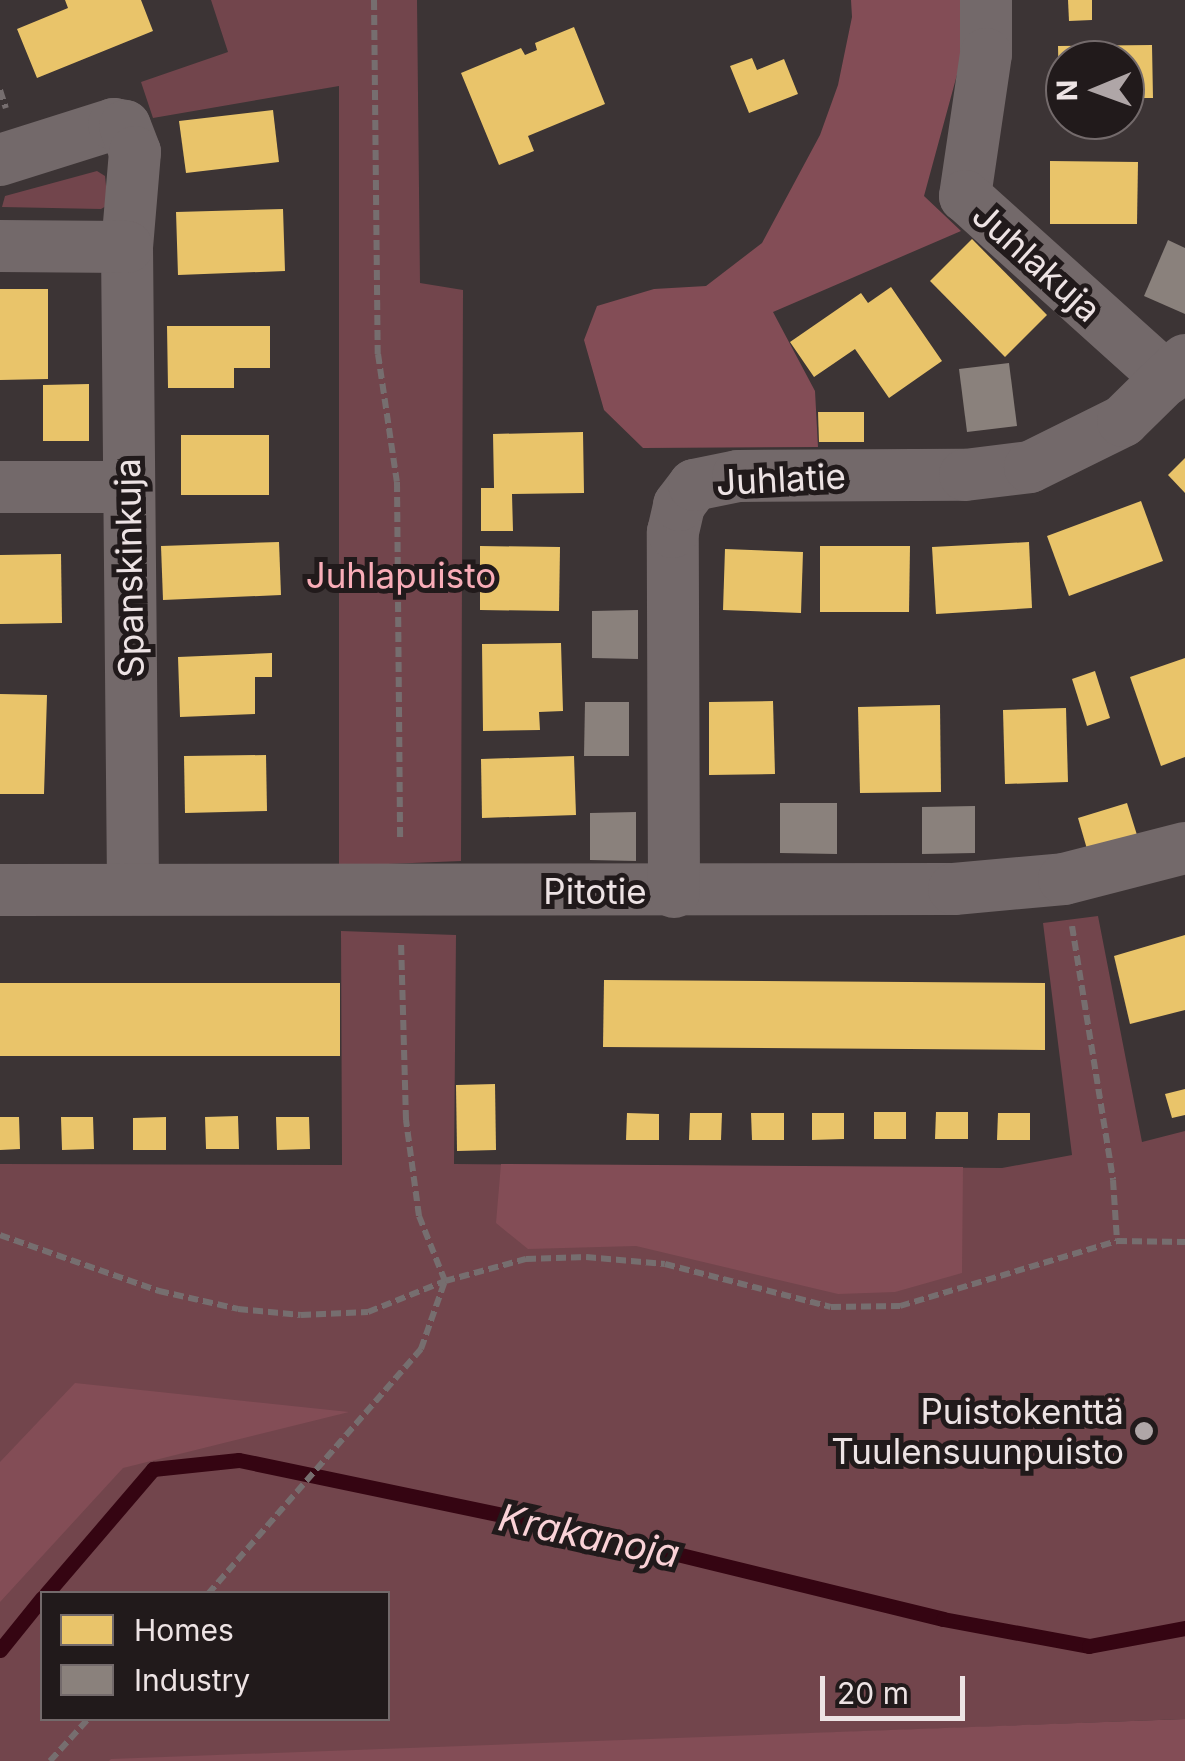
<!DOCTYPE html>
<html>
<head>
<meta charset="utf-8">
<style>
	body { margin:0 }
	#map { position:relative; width:1185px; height:1761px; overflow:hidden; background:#3c3435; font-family:Inter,sans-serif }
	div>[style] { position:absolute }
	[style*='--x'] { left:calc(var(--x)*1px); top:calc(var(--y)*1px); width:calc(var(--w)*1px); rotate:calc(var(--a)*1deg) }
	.green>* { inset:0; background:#72454c }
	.forest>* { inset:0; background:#834d56 }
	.homes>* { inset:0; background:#e9c46a }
	.industry>* { inset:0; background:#8a817c }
	.stream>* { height:15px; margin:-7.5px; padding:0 7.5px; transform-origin:7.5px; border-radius:7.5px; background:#350512 }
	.path>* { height:6px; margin-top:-3px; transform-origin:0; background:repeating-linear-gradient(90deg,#766e6f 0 10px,transparent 0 15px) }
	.minor>* { height:52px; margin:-26px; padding:0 26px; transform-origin:26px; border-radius:26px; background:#73696a }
	.dots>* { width:28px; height:28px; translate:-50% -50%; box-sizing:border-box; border:5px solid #211a1b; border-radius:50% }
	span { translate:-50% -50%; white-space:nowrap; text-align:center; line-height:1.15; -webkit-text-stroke:10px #211a1b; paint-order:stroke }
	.street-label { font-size:35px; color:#ede3e4 }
	.park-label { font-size:35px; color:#f9adb8 }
	.poi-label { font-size:35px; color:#ede3e4 }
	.right { translate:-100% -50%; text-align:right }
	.water-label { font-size:38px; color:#fad2d7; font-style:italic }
	.legend { position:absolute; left:40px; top:1591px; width:350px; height:130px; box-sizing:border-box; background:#211a1b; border:2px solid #736a6b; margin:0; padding:12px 18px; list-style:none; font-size:30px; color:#ede3e4 }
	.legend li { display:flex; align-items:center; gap:20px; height:50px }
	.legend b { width:50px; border:2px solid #736a6b }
	.north { position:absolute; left:1045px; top:40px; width:100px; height:100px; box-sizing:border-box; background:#211a1b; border:2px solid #736a6b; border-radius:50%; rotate:269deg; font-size:28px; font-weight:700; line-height:40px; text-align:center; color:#ede3e4 }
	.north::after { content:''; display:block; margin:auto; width:35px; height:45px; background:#afa6a7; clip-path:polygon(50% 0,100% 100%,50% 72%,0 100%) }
	.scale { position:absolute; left:820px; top:1676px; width:145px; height:45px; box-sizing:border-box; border:5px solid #ede3e4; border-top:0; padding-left:12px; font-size:30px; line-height:35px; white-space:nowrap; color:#ede3e4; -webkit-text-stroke:8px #211a1b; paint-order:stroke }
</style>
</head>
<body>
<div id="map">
	<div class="green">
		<i style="clip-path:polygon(211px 0,417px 0,420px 283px,463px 290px,461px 861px,339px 866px,339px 86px,153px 118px,141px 82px,228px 52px)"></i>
		<i style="clip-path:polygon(97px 171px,105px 176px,108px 205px,101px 209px,2px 207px,5px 196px)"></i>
		<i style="clip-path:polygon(evenodd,1098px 916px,1142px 1142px,1185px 1131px,1185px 1719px,109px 1761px,0 1761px,0 1164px,342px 1165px,341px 931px,456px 935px,454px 1164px,1002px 1168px,1072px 1155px,1043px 923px,1098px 916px,42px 1594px,388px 1594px,388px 1718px,42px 1718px,42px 1594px)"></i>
	</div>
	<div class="forest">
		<i style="clip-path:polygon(851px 0,963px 0,964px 49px,924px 196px,961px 231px,773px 312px,815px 391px,818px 447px,643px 448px,604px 410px,584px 340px,597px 306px,654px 289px,706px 286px,762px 243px,820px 135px,838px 85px,852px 17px)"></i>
		<i style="clip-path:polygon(501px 1164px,963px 1167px,962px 1273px,895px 1292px,838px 1294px,636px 1246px,528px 1249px,496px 1223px)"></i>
		<i style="clip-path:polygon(75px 1383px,349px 1412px,123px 1468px,0 1602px,0 1462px)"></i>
		<i style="clip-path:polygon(1185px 1719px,1185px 1761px,109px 1761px,111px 1759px)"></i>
	</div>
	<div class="homes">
		<i style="clip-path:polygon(65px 0,141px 0,153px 31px,37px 78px,17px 29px,68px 8px)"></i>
		<i style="clip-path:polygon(1068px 0,1092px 0,1092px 20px,1069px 21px)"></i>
		<i style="clip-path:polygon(574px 27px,605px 104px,528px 136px,534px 151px,499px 165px,461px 73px,521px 48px,525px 55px,537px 50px,535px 43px)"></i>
		<i style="clip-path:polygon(1152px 45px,1153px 98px,1125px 98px,1125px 60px,1065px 60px,1065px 99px,1059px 99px,1058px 46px)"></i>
		<i style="clip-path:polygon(752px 58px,757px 70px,784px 59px,798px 94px,749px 113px,730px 66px)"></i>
		<i style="clip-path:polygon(273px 110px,279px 162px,186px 173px,179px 121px)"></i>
		<i style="clip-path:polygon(1050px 161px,1138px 162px,1137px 224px,1050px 224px)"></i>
		<i style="clip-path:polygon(283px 209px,285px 271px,178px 275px,176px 212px)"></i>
		<i style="clip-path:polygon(972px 239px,1047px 315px,1005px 357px,930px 281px)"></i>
		<i style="clip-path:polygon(891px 287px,942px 361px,889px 398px,855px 349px,814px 377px,790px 342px,861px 293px,868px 303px)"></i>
		<i style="clip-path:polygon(0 289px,48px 289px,48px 379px,0 380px)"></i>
		<i style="clip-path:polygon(167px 326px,270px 326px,270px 368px,234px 368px,234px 388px,168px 388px)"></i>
		<i style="clip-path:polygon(89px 384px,89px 441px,43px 441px,43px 385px)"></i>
		<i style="clip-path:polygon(818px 412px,864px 412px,864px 442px,819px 442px)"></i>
		<i style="clip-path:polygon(583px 432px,584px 493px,512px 494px,513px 531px,481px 531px,481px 488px,494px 488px,493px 434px)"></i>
		<i style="clip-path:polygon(181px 435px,269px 435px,269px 495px,181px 495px)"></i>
		<i style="clip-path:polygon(1185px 458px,1185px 493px,1168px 475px)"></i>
		<i style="clip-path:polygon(1141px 501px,1163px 561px,1069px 596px,1047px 536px)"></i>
		<i style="clip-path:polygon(279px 542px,281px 595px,163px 600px,161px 546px)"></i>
		<i style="clip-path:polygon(1029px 542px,1032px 608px,936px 614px,932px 547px)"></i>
		<i style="clip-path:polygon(480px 546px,560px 547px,559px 611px,480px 610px)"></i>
		<i style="clip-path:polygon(820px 546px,910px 546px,909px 612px,820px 612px)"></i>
		<i style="clip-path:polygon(725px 549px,803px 552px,801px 613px,723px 610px)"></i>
		<i style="clip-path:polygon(61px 554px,62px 623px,0 624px,0 555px)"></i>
		<i style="clip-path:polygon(561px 643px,563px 711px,539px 712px,540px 730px,483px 731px,482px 644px)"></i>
		<i style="clip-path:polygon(272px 653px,272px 677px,255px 677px,255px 714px,180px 717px,178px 657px)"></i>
		<i style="clip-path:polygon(1185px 658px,1185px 757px,1161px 766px,1130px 677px)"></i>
		<i style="clip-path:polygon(1095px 671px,1110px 718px,1087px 726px,1072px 679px)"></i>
		<i style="clip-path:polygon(0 694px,47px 695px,44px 794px,0 794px)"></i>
		<i style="clip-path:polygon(773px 701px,775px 774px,709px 775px,709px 702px)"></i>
		<i style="clip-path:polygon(940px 705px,941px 792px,860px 793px,858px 707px)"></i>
		<i style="clip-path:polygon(1066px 708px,1068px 782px,1005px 784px,1003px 710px)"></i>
		<i style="clip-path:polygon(266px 755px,267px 811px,185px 813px,184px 756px)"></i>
		<i style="clip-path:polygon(574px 756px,576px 815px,482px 818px,481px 759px)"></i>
		<i style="clip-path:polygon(1127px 803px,1137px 835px,1087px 849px,1078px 818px)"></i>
		<i style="clip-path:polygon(1185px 935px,1185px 1010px,1130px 1024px,1114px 956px)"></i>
		<i style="clip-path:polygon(604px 980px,1045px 983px,1045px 1050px,603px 1047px)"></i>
		<i style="clip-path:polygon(0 983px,340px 983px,340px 1056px,0 1056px)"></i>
		<i style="clip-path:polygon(495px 1084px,496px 1150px,457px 1151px,456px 1085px)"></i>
		<i style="clip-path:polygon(1185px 1089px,1185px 1115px,1172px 1118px,1165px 1094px)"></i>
		<i style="clip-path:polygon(874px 1112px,906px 1112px,906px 1139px,874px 1139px)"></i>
		<i style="clip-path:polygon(936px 1112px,968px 1112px,968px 1139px,935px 1139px)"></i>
		<i style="clip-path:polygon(627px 1113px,659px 1114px,659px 1140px,626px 1140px)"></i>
		<i style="clip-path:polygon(690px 1113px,722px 1113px,721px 1140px,689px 1140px)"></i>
		<i style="clip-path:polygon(751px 1113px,784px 1113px,784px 1140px,752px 1140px)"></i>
		<i style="clip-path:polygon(812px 1113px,844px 1113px,844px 1139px,812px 1140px)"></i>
		<i style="clip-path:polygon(998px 1113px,1030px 1113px,1030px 1140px,997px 1140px)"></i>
		<i style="clip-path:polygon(238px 1116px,239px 1149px,206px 1149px,205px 1117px)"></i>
		<i style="clip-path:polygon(0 1117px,19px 1117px,20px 1149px,0 1150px)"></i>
		<i style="clip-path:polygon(61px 1117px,93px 1117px,94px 1149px,62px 1150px)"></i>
		<i style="clip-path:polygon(166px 1117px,166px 1150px,133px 1150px,133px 1118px)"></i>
		<i style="clip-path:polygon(276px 1117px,309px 1117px,310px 1149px,277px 1150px)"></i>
	</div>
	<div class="industry">
		<i style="clip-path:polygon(1168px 240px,1185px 248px,1185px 314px,1144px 296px)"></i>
		<i style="clip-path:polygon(1009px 363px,1017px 426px,967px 432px,959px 369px)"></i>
		<i style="clip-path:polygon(638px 610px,638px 659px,592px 658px,592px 611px)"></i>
		<i style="clip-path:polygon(585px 702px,629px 702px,629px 756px,584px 756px)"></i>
		<i style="clip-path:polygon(780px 803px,837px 803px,837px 854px,780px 853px)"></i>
		<i style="clip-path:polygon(975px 806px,975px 853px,922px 854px,922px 807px)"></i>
		<i style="clip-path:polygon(636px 812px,636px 861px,590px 860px,590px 813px)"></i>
	</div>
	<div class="stream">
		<i style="--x:46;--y:1594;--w:165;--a:-49.4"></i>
		<i style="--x:153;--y:1469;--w:86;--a:-6"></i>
		<i style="--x:239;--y:1460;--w:368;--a:11.8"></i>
		<i style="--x:599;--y:1535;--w:354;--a:13.7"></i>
		<i style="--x:943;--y:1619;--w:148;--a:10.5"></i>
		<i style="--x:1089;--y:1646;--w:98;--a:-10.6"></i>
		<i style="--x:0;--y:1650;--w:67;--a:-51.1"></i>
	</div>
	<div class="path">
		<i style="--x:374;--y:0;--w:354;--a:89.4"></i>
		<i style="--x:378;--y:354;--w:129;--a:81.6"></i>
		<i style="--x:397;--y:482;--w:360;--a:89.5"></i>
		<i style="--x:0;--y:90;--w:19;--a:72"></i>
		<i style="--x:1072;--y:926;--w:257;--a:80.8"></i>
		<i style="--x:1113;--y:1180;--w:61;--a:86.2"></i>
		<i style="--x:0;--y:1235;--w:169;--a:19.4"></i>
		<i style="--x:159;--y:1291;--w:81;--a:12.8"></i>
		<i style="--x:238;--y:1309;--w:63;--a:5.4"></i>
		<i style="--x:301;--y:1315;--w:67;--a:-2.6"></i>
		<i style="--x:368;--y:1312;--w:83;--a:-21.9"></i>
		<i style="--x:445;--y:1281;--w:84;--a:-15.2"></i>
		<i style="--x:526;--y:1259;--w:60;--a:-1.9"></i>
		<i style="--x:586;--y:1257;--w:79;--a:5.1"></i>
		<i style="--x:665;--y:1264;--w:171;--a:14.5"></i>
		<i style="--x:831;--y:1307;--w:69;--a:-0.8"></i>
		<i style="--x:900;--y:1306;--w:227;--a:-16.7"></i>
		<i style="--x:1117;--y:1241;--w:68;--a:0.8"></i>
		<i style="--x:208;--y:1594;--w:325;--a:-49"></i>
		<i style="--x:421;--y:1349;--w:72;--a:-70.6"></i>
		<i style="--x:445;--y:1281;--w:70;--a:-111.8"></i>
		<i style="--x:419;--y:1216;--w:97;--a:-97.7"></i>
		<i style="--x:406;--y:1120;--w:180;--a:-91.6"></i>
		<i style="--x:50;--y:1761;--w:58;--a:-47.8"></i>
	</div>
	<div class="minor">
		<i style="--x:986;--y:0;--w:54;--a:90"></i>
		<i style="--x:986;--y:54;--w:144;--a:98.4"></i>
		<i style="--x:965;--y:196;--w:273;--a:42"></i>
		<i style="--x:0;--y:160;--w:120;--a:-17.5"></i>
		<i style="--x:114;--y:124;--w:11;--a:10"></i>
		<i style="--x:125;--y:126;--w:28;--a:69"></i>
		<i style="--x:135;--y:152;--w:95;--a:94.8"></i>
		<i style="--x:127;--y:247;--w:642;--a:89.46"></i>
		<i style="--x:0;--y:246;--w:127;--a:0.5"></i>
		<i style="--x:0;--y:487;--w:128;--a:0"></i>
		<i style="--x:0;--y:890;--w:954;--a:-0.06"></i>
		<i style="--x:954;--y:889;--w:110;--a:-5.2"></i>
		<i style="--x:1064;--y:879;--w:125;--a:-14.4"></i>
		<i style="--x:674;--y:892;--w:360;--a:-90.2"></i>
		<i style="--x:673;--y:532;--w:28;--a:-77"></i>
		<i style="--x:679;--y:505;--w:25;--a:-53"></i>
		<i style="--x:694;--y:485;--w:45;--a:-11.6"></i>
		<i style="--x:738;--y:476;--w:227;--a:-0.3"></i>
		<i style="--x:965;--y:475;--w:65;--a:-7"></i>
		<i style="--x:1030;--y:467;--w:104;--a:-26.3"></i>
		<i style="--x:1123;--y:421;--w:87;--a:-44.5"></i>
	</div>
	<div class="dots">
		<i style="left:1144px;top:1431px;background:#afa6a7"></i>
	</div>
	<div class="street-label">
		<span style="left:1037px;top:262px;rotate:42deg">Juhlakuja</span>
		<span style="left:781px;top:479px;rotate:-3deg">Juhlatie</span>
		<span style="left:129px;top:568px;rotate:-91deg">Spanskinkuja</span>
		<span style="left:595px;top:891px">Pitotie</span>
	</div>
	<div class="park-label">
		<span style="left:401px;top:575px">Juhlapuisto</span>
	</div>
	<div class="poi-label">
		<span class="right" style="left:1124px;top:1431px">Puistokenttä<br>Tuulensuunpuisto</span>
	</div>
	<div class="water-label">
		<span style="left:589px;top:1536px;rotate:12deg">Krakanoja</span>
	</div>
	<ul class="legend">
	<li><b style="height:28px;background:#e9c46a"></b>Homes</li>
	<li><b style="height:28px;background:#8a817c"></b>Industry</li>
	</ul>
	<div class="north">N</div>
	<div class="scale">20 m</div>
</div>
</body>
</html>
